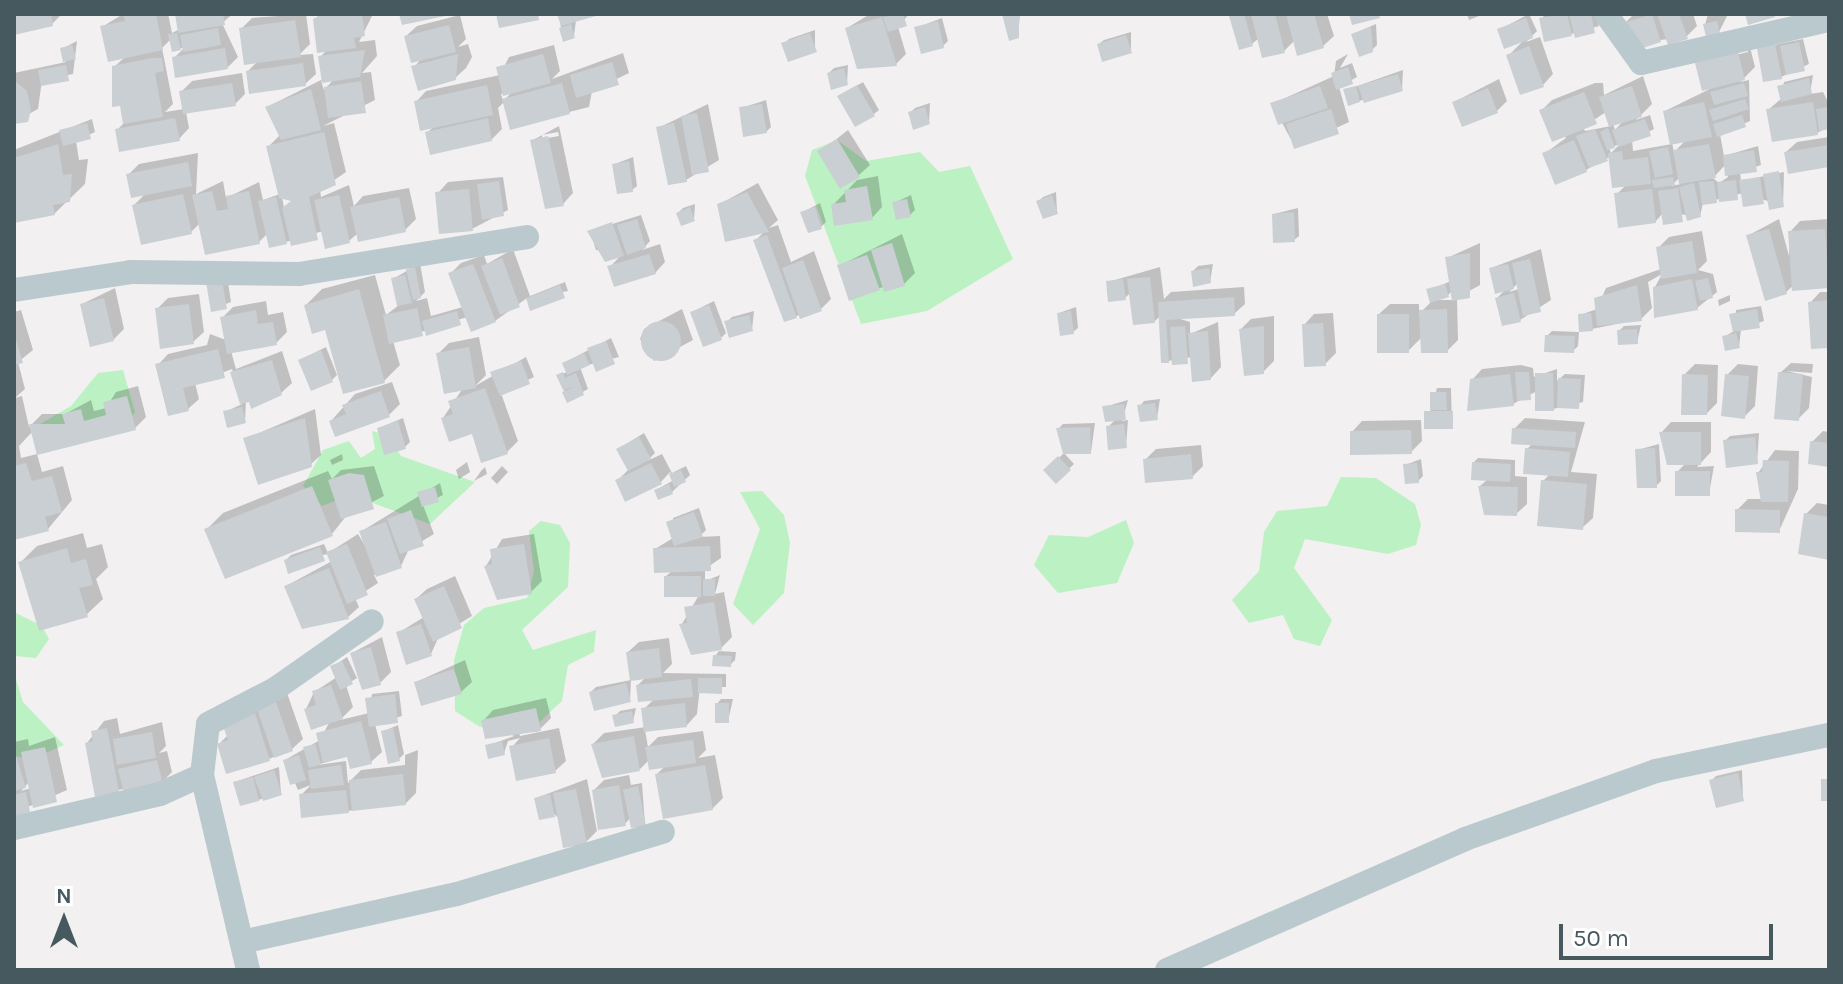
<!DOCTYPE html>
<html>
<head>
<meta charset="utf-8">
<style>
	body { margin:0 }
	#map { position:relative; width:1843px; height:984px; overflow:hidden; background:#f2f0f0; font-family:Karla,sans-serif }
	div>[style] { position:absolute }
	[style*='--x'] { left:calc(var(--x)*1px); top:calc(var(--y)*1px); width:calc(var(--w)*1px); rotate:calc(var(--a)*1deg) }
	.green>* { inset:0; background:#bcf2c3 }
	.shadow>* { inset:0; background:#0003 }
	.building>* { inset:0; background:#c9cfd3 }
	.round { border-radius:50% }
	.street>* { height:24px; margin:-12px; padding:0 12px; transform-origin:12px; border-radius:12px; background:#bac9cd }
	span { translate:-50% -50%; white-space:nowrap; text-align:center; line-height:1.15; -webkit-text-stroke:6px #fff; paint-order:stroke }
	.frame { position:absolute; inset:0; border:16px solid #46595f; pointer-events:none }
	.north { position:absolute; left:24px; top:880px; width:80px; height:80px; -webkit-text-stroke:6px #fff; paint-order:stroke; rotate:0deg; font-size:22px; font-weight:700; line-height:32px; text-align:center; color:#46595f }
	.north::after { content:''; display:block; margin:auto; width:28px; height:36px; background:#46595f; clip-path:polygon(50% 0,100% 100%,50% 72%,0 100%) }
	.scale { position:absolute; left:1559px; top:924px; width:214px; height:36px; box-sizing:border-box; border:4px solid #46595f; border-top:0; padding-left:10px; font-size:24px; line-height:28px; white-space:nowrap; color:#46595f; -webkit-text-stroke:6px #fff; paint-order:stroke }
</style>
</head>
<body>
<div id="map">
	<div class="green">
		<i style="clip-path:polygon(837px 140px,866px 161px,920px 152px,939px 172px,970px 166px,1013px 259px,927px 311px,861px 324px,805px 176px,812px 150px)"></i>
		<i style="clip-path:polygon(123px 370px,135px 412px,121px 430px,36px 451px,35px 427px,71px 406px,98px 373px)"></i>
		<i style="clip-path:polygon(372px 431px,388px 435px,401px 456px,475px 482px,430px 524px,351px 495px,322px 506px,303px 486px,323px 450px,349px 441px,361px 458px,375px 449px)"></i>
		<i style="clip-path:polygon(1341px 477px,1376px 478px,1415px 504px,1421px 525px,1416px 545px,1388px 554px,1305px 539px,1294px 568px,1332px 620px,1320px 646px,1294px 639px,1283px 615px,1249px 623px,1232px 600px,1259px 571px,1264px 532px,1277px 511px,1327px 506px)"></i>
		<i style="clip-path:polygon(762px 491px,784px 515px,790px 543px,784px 593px,753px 625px,733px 604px,760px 529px,740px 492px)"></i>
		<i style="clip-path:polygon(1126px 520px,1134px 543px,1117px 583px,1058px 593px,1034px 565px,1049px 535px,1088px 537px)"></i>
		<i style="clip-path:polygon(541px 521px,560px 525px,570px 543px,568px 587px,522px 630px,533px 650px,596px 630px,594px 652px,568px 665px,562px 701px,531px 730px,480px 727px,455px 711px,454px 660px,464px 625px,484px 608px,527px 598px,534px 571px,529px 531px)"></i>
		<i style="clip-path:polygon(14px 612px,42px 626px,49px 639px,36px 658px,14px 656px)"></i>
		<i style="clip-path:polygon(14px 673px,23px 702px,64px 745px,32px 759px,14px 756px)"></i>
	</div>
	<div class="shadow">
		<i style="clip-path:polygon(14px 14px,62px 14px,52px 24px,14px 33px)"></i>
		<i style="clip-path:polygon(123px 14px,168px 14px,172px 33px,180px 29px,177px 14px,233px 14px,222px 23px,238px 57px,228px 67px,174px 58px,185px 47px,173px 50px,171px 39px,162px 48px,173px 104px,165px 112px,184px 109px,181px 92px,192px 81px,242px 73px,245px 94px,235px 104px,186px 112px,189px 128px,179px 139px,117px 130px,125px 122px,114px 67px,125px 57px,102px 27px)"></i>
		<i style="clip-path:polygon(306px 14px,310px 44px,299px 55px,313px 54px,316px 74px,305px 84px,248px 71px,259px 60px,241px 29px,252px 18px)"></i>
		<i style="clip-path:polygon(evenodd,320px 14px,373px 14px,359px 42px,375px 40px,377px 56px,362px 73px,371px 72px,375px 100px,323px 126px,334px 123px,346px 172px,320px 190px,321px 197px,349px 185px,354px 206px,363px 196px,409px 188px,416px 219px,405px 230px,358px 233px,349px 241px,323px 231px,286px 242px,268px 233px,259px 242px,200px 223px,191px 232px,134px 205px,147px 192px,128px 175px,139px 164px,198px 153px,196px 194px,223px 181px,226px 198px,259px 182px,263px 200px,280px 194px,269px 146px,280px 135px,267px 107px,323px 79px,320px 57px,327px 50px,315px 20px,320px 14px,334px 79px,324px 90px,321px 81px,334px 79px,320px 14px,282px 197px,293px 200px,284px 208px,282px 197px)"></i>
		<i style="clip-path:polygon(559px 14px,595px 14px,576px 20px,574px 36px,561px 28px)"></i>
		<i style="clip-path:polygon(870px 14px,909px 14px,898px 27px,906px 54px,896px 64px,847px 28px)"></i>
		<i style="clip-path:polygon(1004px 14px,1020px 14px,1018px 36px)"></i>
		<i style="clip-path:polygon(1327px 14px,1334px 36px,1323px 46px,1295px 40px,1284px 51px,1259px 38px,1252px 44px,1231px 16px)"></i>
		<i style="clip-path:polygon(1467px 14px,1484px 14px,1469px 20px)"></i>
		<i style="clip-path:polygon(1529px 14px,1537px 31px,1526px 42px,1540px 37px,1553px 74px,1543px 85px,1509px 55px,1525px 39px,1499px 30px)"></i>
		<i style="clip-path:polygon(1546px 14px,1597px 14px,1599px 26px,1571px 34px,1541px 19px)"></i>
		<i style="clip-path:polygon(1634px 14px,1693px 14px,1697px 26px,1686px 37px,1660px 40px,1623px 25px)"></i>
		<i style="clip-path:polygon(1708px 14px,1728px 14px,1719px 32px,1705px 25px)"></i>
		<i style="clip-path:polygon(460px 15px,466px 39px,458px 47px,468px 44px,472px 57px,466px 68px,455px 78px,414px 67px,422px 58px,406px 36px,417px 26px)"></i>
		<i style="clip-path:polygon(942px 18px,948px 41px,943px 46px,916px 28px)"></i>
		<i style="clip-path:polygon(1376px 24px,1377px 45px,1372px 50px,1353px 34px)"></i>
		<i style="clip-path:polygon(815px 30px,815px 51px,784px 44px,789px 39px)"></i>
		<i style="clip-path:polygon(1131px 32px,1131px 52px,1099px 44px,1104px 40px)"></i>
		<i style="clip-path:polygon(1803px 39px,1809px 64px,1781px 77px,1759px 48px)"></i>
		<i style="clip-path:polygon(77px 41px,73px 74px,42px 80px,38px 109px,14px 122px,14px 73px,66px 62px,62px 49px)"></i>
		<i style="clip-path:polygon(evenodd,1749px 43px,1755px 67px,1740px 82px,1749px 80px,1750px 121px,1720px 134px,1724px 156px,1758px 146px,1761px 165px,1740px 172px,1741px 181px,1784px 172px,1783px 206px,1743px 193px,1703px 203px,1700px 216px,1663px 213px,1655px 222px,1617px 194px,1626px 185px,1611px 156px,1586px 170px,1544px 154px,1566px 138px,1542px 110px,1552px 100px,1595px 83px,1603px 83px,1604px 95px,1643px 76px,1652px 104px,1636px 120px,1650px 115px,1654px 129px,1632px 140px,1633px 151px,1672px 144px,1665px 111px,1722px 83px,1697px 63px,1749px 43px,1748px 48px,1748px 52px,1707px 62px,1748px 48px,1749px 43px,1606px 112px,1611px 126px,1585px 131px,1583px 127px,1606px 112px,1749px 43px,1624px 120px,1615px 130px,1613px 124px,1624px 120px,1749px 43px,1686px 140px,1674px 152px,1672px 143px,1686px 140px,1749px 43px,1620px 144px,1611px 153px,1609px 148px,1620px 144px,1749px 43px,1726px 164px,1728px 177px,1719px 183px,1713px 178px,1726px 164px,1749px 43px,1680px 177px,1681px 184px,1671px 186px,1680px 177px)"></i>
		<i style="clip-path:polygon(evenodd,554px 45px,560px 71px,552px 79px,623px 53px,629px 73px,592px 91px,589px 107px,569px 112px,505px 101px,498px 108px,502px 129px,491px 140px,427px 133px,434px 126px,416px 102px,426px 91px,500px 75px,509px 57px,554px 45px,513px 91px,503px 101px,501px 94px,513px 91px)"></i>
		<i style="clip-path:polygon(1348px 54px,1340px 68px,1352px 63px,1357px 77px,1339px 87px,1349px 122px,1295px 147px,1272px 104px,1334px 76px,1336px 61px)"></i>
		<i style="clip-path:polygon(848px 65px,847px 84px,829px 73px,834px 68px)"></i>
		<i style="clip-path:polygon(1403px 70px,1402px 89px,1359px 101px,1346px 90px)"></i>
		<i style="clip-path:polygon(1813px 75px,1810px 94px,1823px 92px,1829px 104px,1829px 127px,1817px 133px,1768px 110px,1782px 98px,1784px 82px)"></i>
		<i style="clip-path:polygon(1499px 79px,1507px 101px,1497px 111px,1454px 102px)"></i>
		<i style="clip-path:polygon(863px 82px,879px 110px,874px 114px,839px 96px)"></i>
		<i style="clip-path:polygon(766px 100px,771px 127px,766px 132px,741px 108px)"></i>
		<i style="clip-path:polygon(930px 103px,929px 123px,910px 113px,915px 108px)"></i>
		<i style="clip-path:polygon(708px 104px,719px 160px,686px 180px,658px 128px)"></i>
		<i style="clip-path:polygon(92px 119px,95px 132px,76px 141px,79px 160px,88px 159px,85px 184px,54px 214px,14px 221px,14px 150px)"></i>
		<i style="clip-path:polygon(evenodd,559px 126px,573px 193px,563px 204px,533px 140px,559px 126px,558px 132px,559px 136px,542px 139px,542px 135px,558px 132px)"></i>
		<i style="clip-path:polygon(848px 130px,870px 165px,859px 175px,820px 152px)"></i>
		<i style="clip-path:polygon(1829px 137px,1829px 165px,1786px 152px,1797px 142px)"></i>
		<i style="clip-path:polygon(633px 157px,637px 186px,632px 190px,615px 164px)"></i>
		<i style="clip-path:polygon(878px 176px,882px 207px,872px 218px,833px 205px,857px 180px)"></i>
		<i style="clip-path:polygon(503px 177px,508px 210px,472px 229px,438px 193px,448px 182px)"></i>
		<i style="clip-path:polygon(758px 183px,778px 220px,769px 228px,778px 225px,791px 262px,814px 251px,831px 299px,821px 309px,796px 316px,756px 240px,765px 231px,726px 240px,720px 204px)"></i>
		<i style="clip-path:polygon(1056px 192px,1057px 212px,1039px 201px,1043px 197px)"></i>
		<i style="clip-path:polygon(911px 195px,915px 210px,910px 215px,894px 203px)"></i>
		<i style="clip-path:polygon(820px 203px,826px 222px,821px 227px,803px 212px)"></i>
		<i style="clip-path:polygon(695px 204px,694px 219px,678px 213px,683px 208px)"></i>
		<i style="clip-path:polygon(1298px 208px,1299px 236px,1294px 240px,1274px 214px)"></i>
		<i style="clip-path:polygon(641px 215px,650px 241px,642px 250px,660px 244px,665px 262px,655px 273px,610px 267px,622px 254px,596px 250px,590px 231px)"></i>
		<i style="clip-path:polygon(1779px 219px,1789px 256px,1790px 232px,1800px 221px,1829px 219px,1829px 286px,1794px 285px,1786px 292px,1749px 235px)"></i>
		<i style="clip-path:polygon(1702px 231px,1707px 261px,1698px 270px,1713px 274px,1717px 292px,1697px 308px,1655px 287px,1662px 274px,1648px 282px,1652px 308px,1641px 319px,1592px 329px,1580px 315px,1597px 309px,1606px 288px,1661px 269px,1658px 248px,1669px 237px)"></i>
		<i style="clip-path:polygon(902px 234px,915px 273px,904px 284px,879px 288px,839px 266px)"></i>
		<i style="clip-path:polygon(evenodd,1480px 243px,1480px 285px,1457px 298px,1458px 340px,1447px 351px,1422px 337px,1408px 351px,1379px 314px,1390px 304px,1419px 304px,1419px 314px,1432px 301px,1429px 290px,1451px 281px,1447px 258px,1480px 243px,1452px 291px,1454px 300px,1437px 300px,1448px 295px,1452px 291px)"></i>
		<i style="clip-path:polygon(513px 249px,530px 296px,565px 282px,568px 291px,527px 298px,495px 321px,467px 317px,393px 341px,400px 365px,381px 384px,306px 305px,322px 289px,375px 275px,386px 315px,399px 305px,393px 279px,420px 263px,425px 292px,416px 301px,427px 298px,431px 316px,463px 307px,450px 274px,461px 263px,484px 255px,487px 264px)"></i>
		<i style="clip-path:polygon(evenodd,1541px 249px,1551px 300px,1520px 320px,1497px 298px,1506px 289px,1491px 268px,1541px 249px,1518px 283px,1519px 289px,1509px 292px,1518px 283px)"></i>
		<i style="clip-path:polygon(1213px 264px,1210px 282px,1193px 271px,1198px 266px)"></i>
		<i style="clip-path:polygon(1160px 267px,1164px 299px,1171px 292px,1244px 287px,1245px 304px,1234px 314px,1177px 318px,1190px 322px,1190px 334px,1218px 322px,1221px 367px,1211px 378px,1192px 357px,1168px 361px,1161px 315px,1155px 321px,1131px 292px,1125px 298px,1108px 282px)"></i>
		<i style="clip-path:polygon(227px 276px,231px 302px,213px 309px)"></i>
		<i style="clip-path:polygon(115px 288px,124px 329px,113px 340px,82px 304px)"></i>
		<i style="clip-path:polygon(1820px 292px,1829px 292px,1829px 346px,1810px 303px)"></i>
		<i style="clip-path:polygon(199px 294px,204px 332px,193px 342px,157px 309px,168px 298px)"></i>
		<i style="clip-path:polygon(1730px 295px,1730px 301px,1719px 306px,1718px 300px)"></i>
		<i style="clip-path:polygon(266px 301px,268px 315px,283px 312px,287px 332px,276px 343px,231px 351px,236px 369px,282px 351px,292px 383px,281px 393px,246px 400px,245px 422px,225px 412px,242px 404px,232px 369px,195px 383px,199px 399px,188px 409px,158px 365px,168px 354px,207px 345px,210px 334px,226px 340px,222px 318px,233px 307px)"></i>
		<i style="clip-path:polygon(714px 301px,726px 333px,721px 338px,692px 312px)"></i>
		<i style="clip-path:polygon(1761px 306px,1764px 321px,1741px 329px,1739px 347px,1724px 337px,1734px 331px,1736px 310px)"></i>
		<i style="clip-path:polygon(1076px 307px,1078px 328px,1073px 332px,1059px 313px)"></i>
		<i style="clip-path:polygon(682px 309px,693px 340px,654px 361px,640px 339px,644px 329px)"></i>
		<i style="clip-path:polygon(21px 310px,33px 350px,18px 362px,25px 389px,15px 398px,22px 396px,29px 427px,42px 414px,65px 414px,91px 400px,94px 411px,106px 408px,116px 392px,138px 386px,146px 417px,135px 428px,39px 453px,33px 431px,19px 446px,21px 458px,37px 454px,42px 472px,63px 466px,72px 500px,48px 529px,14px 538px,14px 312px)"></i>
		<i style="clip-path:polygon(754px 311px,752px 330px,727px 322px,732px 317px)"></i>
		<i style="clip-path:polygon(1333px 313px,1336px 353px,1325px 364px,1304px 325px,1314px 314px)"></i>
		<i style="clip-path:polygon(1274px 316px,1274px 361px,1263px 372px,1241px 329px,1251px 319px)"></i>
		<i style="clip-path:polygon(1641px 325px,1637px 342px,1619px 331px,1624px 326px)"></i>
		<i style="clip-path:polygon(1552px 331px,1579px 332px,1578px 346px,1573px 351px,1547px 336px)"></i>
		<i style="clip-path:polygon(479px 337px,486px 375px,475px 386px,526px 357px,534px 377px,501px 393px,518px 441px,507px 452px,443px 418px,463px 388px,439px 353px,449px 343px)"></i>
		<i style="clip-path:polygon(611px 338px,619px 357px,580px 367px,588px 389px,568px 400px,558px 375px,568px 372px,564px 363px)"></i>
		<i style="clip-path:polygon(326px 347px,337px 375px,332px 380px,300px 360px)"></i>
		<i style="clip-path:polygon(1791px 363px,1813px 364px,1812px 373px,1787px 371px,1812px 377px,1809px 408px,1798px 419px,1780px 373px)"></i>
		<i style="clip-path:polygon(1695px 364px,1718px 365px,1717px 403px,1707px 413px,1684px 375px)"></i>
		<i style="clip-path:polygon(1738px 364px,1758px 366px,1755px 406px,1744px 417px,1727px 375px)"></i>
		<i style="clip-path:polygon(1521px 365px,1533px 368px,1534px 377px,1557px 369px,1557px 381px,1565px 374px,1585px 375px,1583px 402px,1553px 409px,1537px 391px,1513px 404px,1472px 380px,1482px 369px)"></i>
		<i style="clip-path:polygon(392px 382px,400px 404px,389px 415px,331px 421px,355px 394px)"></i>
		<i style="clip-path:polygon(1437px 388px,1451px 388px,1452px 427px,1426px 427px)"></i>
		<i style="clip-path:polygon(1160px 399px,1157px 418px,1140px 406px,1144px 401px)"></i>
		<i style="clip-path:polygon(1128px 400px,1122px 421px,1128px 420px,1126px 446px,1108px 427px,1116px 419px,1104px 407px)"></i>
		<i style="clip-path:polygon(315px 409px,321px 455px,310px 465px,245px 439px)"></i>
		<i style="clip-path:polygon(403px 418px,410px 442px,405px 447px,379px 428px)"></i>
		<i style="clip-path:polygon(1525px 418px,1585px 422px,1571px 472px,1597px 474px,1593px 518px,1582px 528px,1543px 481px,1550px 474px,1527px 449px,1532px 444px,1514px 429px)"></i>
		<i style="clip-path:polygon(1421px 420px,1422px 441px,1411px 452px,1352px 432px,1362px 421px)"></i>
		<i style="clip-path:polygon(1671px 422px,1711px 422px,1711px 452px,1697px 467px,1714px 466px,1709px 494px,1677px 472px,1686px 463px,1661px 433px)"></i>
		<i style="clip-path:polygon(1095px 423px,1091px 452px,1058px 429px,1063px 424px)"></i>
		<i style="clip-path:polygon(1823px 431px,1829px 432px,1829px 465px,1812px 442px)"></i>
		<i style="clip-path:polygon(644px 433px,655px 453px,647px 461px,662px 454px,672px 473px,686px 466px,690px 475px,672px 492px,656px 490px,674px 480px,670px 472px,661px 482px,617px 481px,629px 469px,618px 449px)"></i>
		<i style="clip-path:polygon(1759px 433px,1757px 463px,1725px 441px,1730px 436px)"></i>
		<i style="clip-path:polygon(1659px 444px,1661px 481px,1656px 486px,1637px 450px)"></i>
		<i style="clip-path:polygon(1201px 445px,1203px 466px,1192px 477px,1145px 460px,1156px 449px)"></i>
		<i style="clip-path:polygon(1775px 450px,1799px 451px,1798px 489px,1779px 531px,1737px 510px,1748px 499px,1763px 499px,1758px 473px)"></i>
		<i style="clip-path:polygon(1064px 453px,1074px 464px,1056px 481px,1046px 470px)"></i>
		<i style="clip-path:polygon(342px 454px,343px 460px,332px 465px,330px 460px)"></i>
		<i style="clip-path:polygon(1478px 458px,1515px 460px,1515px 476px,1527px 477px,1527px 504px,1516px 514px,1480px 486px,1488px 479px,1474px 462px)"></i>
		<i style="clip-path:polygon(1421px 459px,1423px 476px,1418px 481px,1405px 465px)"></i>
		<i style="clip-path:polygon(467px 462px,470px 472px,459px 479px,456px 470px)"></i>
		<i style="clip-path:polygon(374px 466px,384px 496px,347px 515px,332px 534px,207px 529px,223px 513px,328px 471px,332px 479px,341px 470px)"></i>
		<i style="clip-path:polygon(502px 466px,508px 472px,497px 484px,491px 478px)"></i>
		<i style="clip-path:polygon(485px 467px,487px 474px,474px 481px,481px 471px)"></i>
		<i style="clip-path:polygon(440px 483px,443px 495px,423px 505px,434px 534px,409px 549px,401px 566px,374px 575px,378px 583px,355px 598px,359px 607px,348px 617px,286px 586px,332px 561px,329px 554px,286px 560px,291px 555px,324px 544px,328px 553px,358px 534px,370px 554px,362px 531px)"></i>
		<i style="clip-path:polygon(1817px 503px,1829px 505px,1829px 558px,1806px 514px)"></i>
		<i style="clip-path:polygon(699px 508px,706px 530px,699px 537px,720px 536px,721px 558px,705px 569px,705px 581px,720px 575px,715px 594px,724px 592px,732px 637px,721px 648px,682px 624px,699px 595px,666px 576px,672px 571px,655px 549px,673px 538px,673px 518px)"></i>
		<i style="clip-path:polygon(83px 533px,87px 548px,102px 544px,108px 567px,96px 579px,103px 599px,86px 615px,20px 563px,37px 546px)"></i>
		<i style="clip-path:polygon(534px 534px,542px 581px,531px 592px,486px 566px,502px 539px)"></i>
		<i style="clip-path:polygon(455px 576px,472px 616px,439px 636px,431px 654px,398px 633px,424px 617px,416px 599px,427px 589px)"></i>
		<i style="clip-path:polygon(382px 637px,391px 672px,380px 683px,352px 653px)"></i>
		<i style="clip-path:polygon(669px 638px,672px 664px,663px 673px,726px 674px,726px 687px,700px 687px,697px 714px,687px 725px,645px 730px,648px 747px,658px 737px,703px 731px,706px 750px,698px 758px,715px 755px,723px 798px,712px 809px,657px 774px,666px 765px,649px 760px,640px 769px,593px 744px,604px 733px,646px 727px,644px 709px,654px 699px,638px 685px,646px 677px,628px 652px,639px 642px)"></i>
		<i style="clip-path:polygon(719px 651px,736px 652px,735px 660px,730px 665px,715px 656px)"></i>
		<i style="clip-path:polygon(347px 657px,357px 678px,346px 685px,353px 707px,340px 720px,369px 713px,372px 694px,399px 691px,402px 716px,375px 724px,382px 752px,371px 762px,349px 755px,317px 765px,346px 761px,348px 783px,361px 770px,405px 765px,405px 755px,418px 750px,416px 793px,406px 803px,348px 811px,301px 795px,311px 785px,298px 790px,285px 760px,320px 740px,330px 721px,306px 709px,314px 692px,337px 677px,332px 667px)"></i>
		<i style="clip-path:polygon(465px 660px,472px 682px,461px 692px,416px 682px)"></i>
		<i style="clip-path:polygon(631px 680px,630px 701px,591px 692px,596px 687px)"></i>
		<i style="clip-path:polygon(287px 693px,303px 739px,292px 749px,269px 759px,219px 744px,228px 735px,225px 724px)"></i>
		<i style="clip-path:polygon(546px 698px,551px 718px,537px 732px,519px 732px,520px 736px,559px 728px,566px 761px,555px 771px,512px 747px,520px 738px,508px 741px,504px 753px,487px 746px,514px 736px,483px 721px,493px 710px)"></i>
		<i style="clip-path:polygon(721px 699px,733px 699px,728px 721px,717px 704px)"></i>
		<i style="clip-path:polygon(636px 708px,633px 721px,615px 716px,620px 711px)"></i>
		<i style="clip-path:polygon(117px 718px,120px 734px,162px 722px,166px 746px,159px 753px,167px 751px,172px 772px,162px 782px,118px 790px,87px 743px,104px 721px)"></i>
		<i style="clip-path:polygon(398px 725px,404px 754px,399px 759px,384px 731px)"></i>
		<i style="clip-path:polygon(evenodd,55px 737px,67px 790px,14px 813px,14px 742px,28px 739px,29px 746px,55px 737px,29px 782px,31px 788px,21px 791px,29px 782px)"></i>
		<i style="clip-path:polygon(279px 767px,281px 793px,258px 800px,235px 782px)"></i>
		<i style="clip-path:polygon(1742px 770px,1743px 799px,1711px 781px,1716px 776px)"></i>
		<i style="clip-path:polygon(629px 775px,631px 785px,642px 783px,645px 824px,631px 817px,625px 824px,594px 790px,604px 780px)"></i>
		<i style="clip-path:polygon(587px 779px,597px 831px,586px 842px,536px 798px)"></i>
	</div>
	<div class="building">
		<i style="clip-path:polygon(14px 14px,51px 14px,53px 26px,14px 35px)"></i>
		<i style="clip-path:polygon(123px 14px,156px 14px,163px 50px,108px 62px,100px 26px,125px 21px)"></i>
		<i style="clip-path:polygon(175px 14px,223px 14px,225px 25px,178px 33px)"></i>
		<i style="clip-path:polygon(323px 14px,362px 14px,365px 36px,354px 38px,356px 48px,317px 53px,313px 19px)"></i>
		<i style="clip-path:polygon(399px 14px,449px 14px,450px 15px,402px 25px)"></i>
		<i style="clip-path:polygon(496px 14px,538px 14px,539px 20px,499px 28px)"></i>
		<i style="clip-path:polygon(557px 14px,599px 14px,599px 15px,561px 26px)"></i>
		<i style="clip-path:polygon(903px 14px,907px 26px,888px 32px,883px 17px)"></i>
		<i style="clip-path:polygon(1002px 14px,1019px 14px,1019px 38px,1009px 41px)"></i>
		<i style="clip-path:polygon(1244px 14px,1253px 46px,1239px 50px,1229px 16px)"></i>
		<i style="clip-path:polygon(1251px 14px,1275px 14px,1285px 53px,1262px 58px)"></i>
		<i style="clip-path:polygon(1286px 14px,1314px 14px,1324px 48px,1297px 56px)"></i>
		<i style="clip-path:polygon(1349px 14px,1379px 14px,1380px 18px,1352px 25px)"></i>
		<i style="clip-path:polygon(1567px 14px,1572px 36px,1544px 42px,1539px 18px)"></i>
		<i style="clip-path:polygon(1569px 14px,1591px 14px,1595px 33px,1575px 38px)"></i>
		<i style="clip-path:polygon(1652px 14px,1661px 42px,1631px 52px,1621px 24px)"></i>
		<i style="clip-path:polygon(1657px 14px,1679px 14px,1688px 39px,1668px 45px)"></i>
		<i style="clip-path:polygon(1745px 14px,1774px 14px,1775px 17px,1748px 25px)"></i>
		<i style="clip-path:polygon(882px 17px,897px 66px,857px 69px,845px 28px)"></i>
		<i style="clip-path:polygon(1526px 18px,1533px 38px,1504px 49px,1497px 29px)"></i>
		<i style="clip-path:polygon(295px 20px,301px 57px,244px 65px,239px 28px)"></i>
		<i style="clip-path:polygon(938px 21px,944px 48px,921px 54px,914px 27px)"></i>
		<i style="clip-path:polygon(1717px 21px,1720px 34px,1706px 37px,1703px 24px)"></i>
		<i style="clip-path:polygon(571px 24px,575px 38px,563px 42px,559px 28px)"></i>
		<i style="clip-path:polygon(449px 25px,456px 52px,411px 63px,404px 36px)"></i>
		<i style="clip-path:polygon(1371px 27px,1373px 52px,1359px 57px,1351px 34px)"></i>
		<i style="clip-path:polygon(218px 28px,221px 45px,183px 52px,180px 35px)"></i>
		<i style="clip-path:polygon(177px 33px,181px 50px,172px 52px,168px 34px)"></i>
		<i style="clip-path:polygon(810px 33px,817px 52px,788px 62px,781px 43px)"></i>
		<i style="clip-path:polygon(1126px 35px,1132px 53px,1102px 62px,1097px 44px)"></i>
		<i style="clip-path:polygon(1799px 42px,1805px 71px,1786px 75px,1780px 46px)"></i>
		<i style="clip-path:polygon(1775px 44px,1782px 79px,1763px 82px,1757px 48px)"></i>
		<i style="clip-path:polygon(72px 45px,76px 59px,63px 62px,60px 48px)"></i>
		<i style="clip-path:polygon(1529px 46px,1544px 87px,1520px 95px,1506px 55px)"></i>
		<i style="clip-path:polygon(225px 48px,228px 69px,175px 78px,172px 57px)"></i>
		<i style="clip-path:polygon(365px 50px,360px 77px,322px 83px,318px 56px)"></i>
		<i style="clip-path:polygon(1738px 52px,1745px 80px,1702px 91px,1695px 63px)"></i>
		<i style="clip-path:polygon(458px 54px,456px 80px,418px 91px,411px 66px)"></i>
		<i style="clip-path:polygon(543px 54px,551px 83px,503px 96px,496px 67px)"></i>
		<i style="clip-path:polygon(152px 58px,162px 58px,164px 71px,155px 73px,163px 117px,123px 124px,120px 106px,112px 107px,112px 66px)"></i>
		<i style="clip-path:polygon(612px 62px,619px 85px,576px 98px,570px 75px)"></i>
		<i style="clip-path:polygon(303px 63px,306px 86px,249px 94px,246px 71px)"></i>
		<i style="clip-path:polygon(66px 65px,69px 81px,41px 86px,38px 70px)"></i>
		<i style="clip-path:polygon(1348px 67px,1353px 84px,1336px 90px,1331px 73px)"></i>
		<i style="clip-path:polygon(844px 68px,848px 85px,831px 90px,827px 73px)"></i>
		<i style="clip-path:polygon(1398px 74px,1403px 91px,1364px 103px,1358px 86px)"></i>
		<i style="clip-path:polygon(1809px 78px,1812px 94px,1781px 102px,1777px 86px)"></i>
		<i style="clip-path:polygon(14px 80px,27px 91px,31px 110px,28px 122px,14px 124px)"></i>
		<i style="clip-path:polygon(361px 81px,366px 113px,328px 118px,324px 87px)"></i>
		<i style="clip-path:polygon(232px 83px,236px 106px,183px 114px,179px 91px)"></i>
		<i style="clip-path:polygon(562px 83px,570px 114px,510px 130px,502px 99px)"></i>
		<i style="clip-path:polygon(1744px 83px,1748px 96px,1714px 105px,1710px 92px)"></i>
		<i style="clip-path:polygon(487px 85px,493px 115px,420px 131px,414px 101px)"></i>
		<i style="clip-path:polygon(857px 85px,875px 116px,855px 127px,837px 96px)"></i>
		<i style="clip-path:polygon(1320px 86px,1328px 108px,1278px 125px,1270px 103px)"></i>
		<i style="clip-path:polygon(1356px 86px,1360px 102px,1348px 106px,1343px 89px)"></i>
		<i style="clip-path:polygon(1632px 86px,1642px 117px,1609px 127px,1599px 97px)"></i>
		<i style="clip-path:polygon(1488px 88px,1498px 113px,1462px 127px,1452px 102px)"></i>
		<i style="clip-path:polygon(311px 89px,321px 130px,281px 140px,265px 107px)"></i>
		<i style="clip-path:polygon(1584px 92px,1597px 124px,1552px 142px,1539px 110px)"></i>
		<i style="clip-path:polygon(1745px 99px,1749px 109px,1713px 121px,1709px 110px)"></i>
		<i style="clip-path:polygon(1704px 102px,1712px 137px,1670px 145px,1663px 111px)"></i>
		<i style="clip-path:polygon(1813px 102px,1818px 135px,1772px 142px,1766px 109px)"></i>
		<i style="clip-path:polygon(762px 104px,767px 133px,743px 137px,739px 107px)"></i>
		<i style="clip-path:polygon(925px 107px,930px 124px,913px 130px,908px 112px)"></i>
		<i style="clip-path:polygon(1829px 107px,1829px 129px,1819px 131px,1816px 109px)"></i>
		<i style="clip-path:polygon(1331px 109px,1339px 134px,1294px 149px,1286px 124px)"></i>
		<i style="clip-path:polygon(697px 113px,709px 172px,692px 175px,681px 116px)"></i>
		<i style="clip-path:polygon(1742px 115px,1746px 127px,1717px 137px,1713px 124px)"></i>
		<i style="clip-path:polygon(175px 118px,180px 141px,119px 152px,115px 129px)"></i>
		<i style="clip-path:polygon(488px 118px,492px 141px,430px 155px,425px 132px)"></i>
		<i style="clip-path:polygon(1645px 119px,1651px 136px,1618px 147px,1612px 130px)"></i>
		<i style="clip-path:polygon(87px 123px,91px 139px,63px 146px,59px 130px)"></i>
		<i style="clip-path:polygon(674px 123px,687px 182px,668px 185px,656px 127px)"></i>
		<i style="clip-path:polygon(1608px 128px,1615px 148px,1607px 150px,1600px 132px)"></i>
		<i style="clip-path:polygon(1595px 129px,1608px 161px,1589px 168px,1576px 136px)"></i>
		<i style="clip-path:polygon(324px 132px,336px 185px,309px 197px,318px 240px,291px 246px,282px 208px,291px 201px,279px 198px,266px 146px)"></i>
		<i style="clip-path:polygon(548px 136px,564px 206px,545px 209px,530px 140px)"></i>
		<i style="clip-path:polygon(837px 139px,860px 177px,840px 189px,817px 151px)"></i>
		<i style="clip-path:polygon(1574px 140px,1587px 172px,1555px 185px,1542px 153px)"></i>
		<i style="clip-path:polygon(58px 144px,63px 175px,72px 174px,70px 202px,53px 205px,55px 215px,14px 223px,14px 158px)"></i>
		<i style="clip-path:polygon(1709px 144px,1716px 178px,1679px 184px,1673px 150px)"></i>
		<i style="clip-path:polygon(1829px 145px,1829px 167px,1788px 174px,1784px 152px)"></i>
		<i style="clip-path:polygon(1668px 147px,1673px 174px,1655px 178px,1649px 151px)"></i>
		<i style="clip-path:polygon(1754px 150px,1757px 172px,1725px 176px,1723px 155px)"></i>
		<i style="clip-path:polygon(1622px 151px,1623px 160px,1648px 157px,1651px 184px,1612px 188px,1608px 153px)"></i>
		<i style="clip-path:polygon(629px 161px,633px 192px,617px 194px,612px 164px)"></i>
		<i style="clip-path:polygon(188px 162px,192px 186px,131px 198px,126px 174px)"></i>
		<i style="clip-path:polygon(1779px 171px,1784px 207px,1769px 210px,1763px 174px)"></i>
		<i style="clip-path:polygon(1673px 177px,1675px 185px,1654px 188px,1652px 180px)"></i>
		<i style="clip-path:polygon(1760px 177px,1764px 204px,1743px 207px,1739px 180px)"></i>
		<i style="clip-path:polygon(1736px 180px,1738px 200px,1719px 202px,1717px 182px)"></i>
		<i style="clip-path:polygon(499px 181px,504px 216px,482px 220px,477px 184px)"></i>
		<i style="clip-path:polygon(1714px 181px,1717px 203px,1702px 205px,1699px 182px)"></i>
		<i style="clip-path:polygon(1694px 183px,1701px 217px,1687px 221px,1679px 187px)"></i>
		<i style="clip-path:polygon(867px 186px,873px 220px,834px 226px,831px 204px,846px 202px,844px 190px)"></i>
		<i style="clip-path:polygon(1678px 188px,1683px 222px,1663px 225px,1658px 191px)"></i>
		<i style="clip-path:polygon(469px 189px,473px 231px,439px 234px,435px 192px)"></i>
		<i style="clip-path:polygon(1652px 189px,1656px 223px,1618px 228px,1614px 193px)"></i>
		<i style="clip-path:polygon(212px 191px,217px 211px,228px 209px,226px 196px,249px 191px,260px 244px,205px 255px,192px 195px)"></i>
		<i style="clip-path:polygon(747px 192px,769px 232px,725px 242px,717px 204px)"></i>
		<i style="clip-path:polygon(183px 194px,192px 234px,141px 245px,132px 205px)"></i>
		<i style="clip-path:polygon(339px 195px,350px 243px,325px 249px,314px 200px)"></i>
		<i style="clip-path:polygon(1052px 195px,1058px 214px,1043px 219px,1036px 201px)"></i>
		<i style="clip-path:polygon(276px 197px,287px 244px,269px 248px,258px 201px)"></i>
		<i style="clip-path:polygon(399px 197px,406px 232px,358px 242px,350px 207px)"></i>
		<i style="clip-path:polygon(907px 199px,911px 217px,896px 220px,892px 202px)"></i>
		<i style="clip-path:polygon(690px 207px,695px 221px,681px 226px,676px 213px)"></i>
		<i style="clip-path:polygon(815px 207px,822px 229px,808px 233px,800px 212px)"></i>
		<i style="clip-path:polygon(1294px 212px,1295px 242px,1273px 243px,1272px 214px)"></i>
		<i style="clip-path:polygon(637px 219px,646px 248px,627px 255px,617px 225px)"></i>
		<i style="clip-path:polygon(612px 222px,624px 256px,605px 262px,587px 231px)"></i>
		<i style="clip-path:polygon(1769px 229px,1787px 294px,1765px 301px,1746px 235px)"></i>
		<i style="clip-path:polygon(1825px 229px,1829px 288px,1792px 291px,1788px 231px)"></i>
		<i style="clip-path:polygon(767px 235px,797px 318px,784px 322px,753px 240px)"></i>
		<i style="clip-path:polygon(1692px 241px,1697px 273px,1661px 279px,1656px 247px)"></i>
		<i style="clip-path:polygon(892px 243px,905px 286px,884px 292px,871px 250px)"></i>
		<i style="clip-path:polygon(1470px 253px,1470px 298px,1452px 301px,1445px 257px)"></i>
		<i style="clip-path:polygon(649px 254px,656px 274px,614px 287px,607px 266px)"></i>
		<i style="clip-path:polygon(867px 255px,880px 290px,849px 301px,837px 265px)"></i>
		<i style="clip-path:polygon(502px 258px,520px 307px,500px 315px,481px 266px)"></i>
		<i style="clip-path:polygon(1530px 259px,1541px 312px,1523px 316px,1512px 263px)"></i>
		<i style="clip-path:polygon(803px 260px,822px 311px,800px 319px,782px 268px)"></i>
		<i style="clip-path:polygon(473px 264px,496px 322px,471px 332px,448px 273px)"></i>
		<i style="clip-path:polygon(1508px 264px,1514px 289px,1495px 294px,1489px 268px)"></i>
		<i style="clip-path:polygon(415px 267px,421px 298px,413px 300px,406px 269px)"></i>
		<i style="clip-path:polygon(1209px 268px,1211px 283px,1193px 287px,1191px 271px)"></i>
		<i style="clip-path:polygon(405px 275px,412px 303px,397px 306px,391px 278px)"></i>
		<i style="clip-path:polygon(1150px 277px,1155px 323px,1133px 325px,1127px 279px)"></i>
		<i style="clip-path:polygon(1708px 278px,1713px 298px,1700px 301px,1695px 281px)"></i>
		<i style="clip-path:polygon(1123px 279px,1126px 300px,1108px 302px,1106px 281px)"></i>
		<i style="clip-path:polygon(1692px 279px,1698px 310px,1654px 318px,1653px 287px)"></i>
		<i style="clip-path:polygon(222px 280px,227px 309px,211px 312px,206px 282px)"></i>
		<i style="clip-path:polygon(1445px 284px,1449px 297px,1430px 303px,1426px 289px)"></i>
		<i style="clip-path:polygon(560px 285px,565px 298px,530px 311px,526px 298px)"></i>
		<i style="clip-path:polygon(1637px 285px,1642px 321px,1597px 326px,1594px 298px)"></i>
		<i style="clip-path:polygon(359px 289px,385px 383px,343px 394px,325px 330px,312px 334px,304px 305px)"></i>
		<i style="clip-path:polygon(1514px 293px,1521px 322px,1502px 326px,1495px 298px)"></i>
		<i style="clip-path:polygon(1234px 297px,1235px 316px,1166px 320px,1169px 363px,1161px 363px,1158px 302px)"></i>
		<i style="clip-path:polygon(104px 298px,114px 341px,90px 347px,80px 304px)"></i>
		<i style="clip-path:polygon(1829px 300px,1829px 348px,1811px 349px,1808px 302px)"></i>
		<i style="clip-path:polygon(189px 304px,194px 344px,160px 349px,155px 308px)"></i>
		<i style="clip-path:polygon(709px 305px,722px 340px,703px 347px,690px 312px)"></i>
		<i style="clip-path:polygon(417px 308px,423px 336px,389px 344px,383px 315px)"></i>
		<i style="clip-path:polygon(1447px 309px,1448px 353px,1421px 353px,1419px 310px)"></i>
		<i style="clip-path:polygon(1757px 309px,1760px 328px,1733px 332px,1729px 314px)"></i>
		<i style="clip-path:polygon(256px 310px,258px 324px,273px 322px,277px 345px,227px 354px,220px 317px)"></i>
		<i style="clip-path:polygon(457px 311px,461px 325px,426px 336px,422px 321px)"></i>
		<i style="clip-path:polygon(1071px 311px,1074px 334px,1060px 336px,1057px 313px)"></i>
		<i style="clip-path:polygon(1591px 313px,1593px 331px,1579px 332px,1578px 314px)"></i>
		<i style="clip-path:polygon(1377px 314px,1409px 314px,1409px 353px,1377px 353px)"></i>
		<i style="clip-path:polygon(749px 315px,753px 331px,729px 338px,724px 321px)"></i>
		<i class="round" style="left:641px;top:321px;width:40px;height:40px"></i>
		<i style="clip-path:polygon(1323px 323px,1326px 366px,1304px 367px,1302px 324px)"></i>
		<i style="clip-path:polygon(1185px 326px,1188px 364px,1172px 365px,1170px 327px)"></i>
		<i style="clip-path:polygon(1264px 326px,1264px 374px,1244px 376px,1239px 329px)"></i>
		<i style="clip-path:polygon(1637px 329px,1638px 344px,1618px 345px,1617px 330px)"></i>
		<i style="clip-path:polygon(1208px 331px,1211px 380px,1192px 382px,1188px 333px)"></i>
		<i style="clip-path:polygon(14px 333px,23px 363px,14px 365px)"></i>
		<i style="clip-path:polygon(1736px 333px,1740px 348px,1725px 351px,1722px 336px)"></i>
		<i style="clip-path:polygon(1545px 335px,1575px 336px,1574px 353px,1544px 352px)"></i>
		<i style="clip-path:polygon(606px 341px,615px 364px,596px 372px,587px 348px)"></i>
		<i style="clip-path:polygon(469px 347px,476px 388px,444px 394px,436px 353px)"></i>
		<i style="clip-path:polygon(218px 349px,225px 378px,183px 388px,189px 411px,168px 416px,155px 364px)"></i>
		<i style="clip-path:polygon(321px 350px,333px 382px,311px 391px,298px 360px)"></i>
		<i style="clip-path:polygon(584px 353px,590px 365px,567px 375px,562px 363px)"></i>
		<i style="clip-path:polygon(272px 360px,282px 395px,251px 409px,249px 402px,240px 404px,230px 372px)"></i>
		<i style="clip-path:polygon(521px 361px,530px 384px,500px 396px,490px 372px)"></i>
		<i style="clip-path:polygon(563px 372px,565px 378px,576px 373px,584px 395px,567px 403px,562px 392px,576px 386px,563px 390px,556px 375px)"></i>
		<i style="clip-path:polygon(1515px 372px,1529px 372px,1531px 400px,1517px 401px)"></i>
		<i style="clip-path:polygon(1778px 372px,1803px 374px,1799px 421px,1774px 419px)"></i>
		<i style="clip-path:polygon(1535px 373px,1553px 373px,1554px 411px,1535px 411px)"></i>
		<i style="clip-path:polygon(1510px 374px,1514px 406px,1467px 411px,1470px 379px)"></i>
		<i style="clip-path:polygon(1682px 374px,1708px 375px,1707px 415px,1681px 415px)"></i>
		<i style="clip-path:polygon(1725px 374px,1749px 376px,1745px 419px,1721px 416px)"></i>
		<i style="clip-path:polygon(1558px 378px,1581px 379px,1579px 409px,1557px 408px)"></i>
		<i style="clip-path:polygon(485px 388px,508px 454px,481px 463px,472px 434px,449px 442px,441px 418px,453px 414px,448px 401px)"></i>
		<i style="clip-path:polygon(381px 391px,390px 417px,335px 437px,329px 421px,346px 414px,342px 405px)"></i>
		<i style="clip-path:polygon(1430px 392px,1446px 392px,1447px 410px,1430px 410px)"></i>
		<i style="clip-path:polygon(127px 396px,136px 430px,37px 455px,29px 424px,65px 424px,62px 414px,81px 409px,84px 421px,106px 415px,103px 402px)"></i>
		<i style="clip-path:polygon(1155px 403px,1158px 420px,1140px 422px,1137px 405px)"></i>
		<i style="clip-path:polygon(1124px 404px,1126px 420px,1105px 422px,1102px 406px)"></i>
		<i style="clip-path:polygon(242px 407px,246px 423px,227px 428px,223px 411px)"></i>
		<i style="clip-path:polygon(1424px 411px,1453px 411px,1453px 429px,1424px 429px)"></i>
		<i style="clip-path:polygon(305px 418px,312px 467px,258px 485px,243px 438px)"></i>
		<i style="clip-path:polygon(398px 421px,406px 449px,384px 455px,377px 428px)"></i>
		<i style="clip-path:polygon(1124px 424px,1127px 448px,1108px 450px,1106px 426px)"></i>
		<i style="clip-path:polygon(1090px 427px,1091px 454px,1063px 454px,1056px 428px)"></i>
		<i style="clip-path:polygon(1512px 428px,1576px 432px,1575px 448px,1511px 444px)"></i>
		<i style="clip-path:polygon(1411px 430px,1412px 454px,1350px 455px,1350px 431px)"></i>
		<i style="clip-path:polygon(1659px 432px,1701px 432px,1701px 465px,1667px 465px)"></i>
		<i style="clip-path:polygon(639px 437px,651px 459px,628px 471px,616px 449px)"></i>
		<i style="clip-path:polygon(1755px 437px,1758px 464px,1726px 468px,1723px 440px)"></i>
		<i style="clip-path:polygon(1810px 441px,1829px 443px,1829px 467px,1808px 464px)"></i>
		<i style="clip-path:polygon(1525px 448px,1570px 452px,1568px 477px,1523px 474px)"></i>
		<i style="clip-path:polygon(1655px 448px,1657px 488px,1637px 488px,1635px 449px)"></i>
		<i style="clip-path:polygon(1191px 454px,1193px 479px,1145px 483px,1143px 459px)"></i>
		<i style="clip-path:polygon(1058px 456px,1071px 470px,1056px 484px,1043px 470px)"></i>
		<i style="clip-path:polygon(1763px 460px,1789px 461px,1788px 502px,1761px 502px,1756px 472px,1762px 472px)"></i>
		<i style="clip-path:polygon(1472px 462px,1511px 464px,1510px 482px,1471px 480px)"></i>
		<i style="clip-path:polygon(26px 463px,32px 481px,52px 476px,62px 512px,45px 517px,49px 531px,14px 540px,14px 466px)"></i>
		<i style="clip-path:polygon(651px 463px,662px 484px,625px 502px,615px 480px)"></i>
		<i style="clip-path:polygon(1417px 463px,1419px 483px,1405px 484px,1403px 464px)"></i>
		<i style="clip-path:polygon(681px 470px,686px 482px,674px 487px,669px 474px)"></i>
		<i style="clip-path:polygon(1675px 471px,1710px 471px,1710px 496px,1675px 496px)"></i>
		<i style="clip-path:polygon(349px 473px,364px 475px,374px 509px,341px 519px,328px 480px)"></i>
		<i style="clip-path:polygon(1541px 480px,1587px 484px,1583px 530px,1537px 526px)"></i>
		<i style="clip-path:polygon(669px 484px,673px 494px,658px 500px,654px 490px)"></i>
		<i style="clip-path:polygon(312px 486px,333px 536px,225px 579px,204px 529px)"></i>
		<i style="clip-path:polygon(1478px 486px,1518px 487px,1517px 516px,1484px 515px)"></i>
		<i style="clip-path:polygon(435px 487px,439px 502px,422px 507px,417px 492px)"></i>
		<i style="clip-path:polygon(1735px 509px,1780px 510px,1780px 533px,1735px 532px)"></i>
		<i style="clip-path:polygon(411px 510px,424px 546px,400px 554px,387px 519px)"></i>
		<i style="clip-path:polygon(694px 512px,703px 537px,674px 546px,666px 522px)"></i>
		<i style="clip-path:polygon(1804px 513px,1829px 517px,1829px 560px,1798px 554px)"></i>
		<i style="clip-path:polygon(386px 522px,402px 568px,376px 577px,359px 531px)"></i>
		<i style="clip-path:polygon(347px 544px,368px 595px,347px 604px,326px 552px)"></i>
		<i style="clip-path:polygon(524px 544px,532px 594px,497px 600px,484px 566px,492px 564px,490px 549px)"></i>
		<i style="clip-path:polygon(710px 546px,711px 571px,654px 573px,653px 548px)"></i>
		<i style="clip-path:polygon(320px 547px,325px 561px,288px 574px,284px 560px)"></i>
		<i style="clip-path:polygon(67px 548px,71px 563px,86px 559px,93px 585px,79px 588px,88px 617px,39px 631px,18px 562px)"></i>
		<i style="clip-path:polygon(329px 568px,349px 619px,302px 629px,284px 586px)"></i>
		<i style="clip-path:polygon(664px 576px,701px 576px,701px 597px,664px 597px)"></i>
		<i style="clip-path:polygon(703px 579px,715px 579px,715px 596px,703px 596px)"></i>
		<i style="clip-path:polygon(444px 586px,462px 628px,433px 642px,414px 599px)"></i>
		<i style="clip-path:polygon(714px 602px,722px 650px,691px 655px,679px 624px,687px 623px,684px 607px)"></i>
		<i style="clip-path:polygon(421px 624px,432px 656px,406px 665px,396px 632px)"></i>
		<i style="clip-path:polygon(371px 647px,381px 685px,362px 690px,350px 653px)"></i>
		<i style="clip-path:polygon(659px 648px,662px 677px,630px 681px,626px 652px)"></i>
		<i style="clip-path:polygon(713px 655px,732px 656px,731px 667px,712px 666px)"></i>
		<i style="clip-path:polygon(342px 661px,353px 684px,340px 690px,330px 666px)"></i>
		<i style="clip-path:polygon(454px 669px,462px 694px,421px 706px,414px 682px)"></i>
		<i style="clip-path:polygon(698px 678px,722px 678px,722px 694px,698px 693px)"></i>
		<i style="clip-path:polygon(691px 679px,693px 697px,638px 702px,636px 685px)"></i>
		<i style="clip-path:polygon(626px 683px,631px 702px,594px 711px,589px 692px)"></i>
		<i style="clip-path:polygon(331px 685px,343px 719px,311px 730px,304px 709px,316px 705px,312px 691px)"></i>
		<i style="clip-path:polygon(395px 694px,398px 723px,369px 727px,365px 698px)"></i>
		<i style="clip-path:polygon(276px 702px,293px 751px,274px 758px,257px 709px)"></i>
		<i style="clip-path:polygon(685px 703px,687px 727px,644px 732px,641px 708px)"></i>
		<i style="clip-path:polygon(715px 703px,729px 703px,729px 723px,715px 723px)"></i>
		<i style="clip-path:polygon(536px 708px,541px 731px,485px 739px,481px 720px)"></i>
		<i style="clip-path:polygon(632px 711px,634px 723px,615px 727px,612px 715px)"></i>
		<i style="clip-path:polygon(255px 713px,270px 761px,226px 774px,217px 744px,228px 740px,222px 723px)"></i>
		<i style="clip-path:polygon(361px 721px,372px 764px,350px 769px,347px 757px,323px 763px,316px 733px)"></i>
		<i style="clip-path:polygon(107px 728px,119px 792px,95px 797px,85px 743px,93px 741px,91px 731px)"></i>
		<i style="clip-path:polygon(393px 728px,400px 761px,388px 764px,381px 731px)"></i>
		<i style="clip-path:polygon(152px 732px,156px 758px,117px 765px,113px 739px)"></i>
		<i style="clip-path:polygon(634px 736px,640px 771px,602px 778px,591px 744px)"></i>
		<i style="clip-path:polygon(549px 738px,556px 773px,516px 781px,509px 746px)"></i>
		<i style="clip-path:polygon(693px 740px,696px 763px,649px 770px,645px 747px)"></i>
		<i style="clip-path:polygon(502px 741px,505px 755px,488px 759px,485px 745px)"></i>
		<i style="clip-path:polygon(315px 744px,321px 764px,309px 768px,303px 747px)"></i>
		<i style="clip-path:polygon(45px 747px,57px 802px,33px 808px,21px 752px)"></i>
		<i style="clip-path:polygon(14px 749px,26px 788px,14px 791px)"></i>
		<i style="clip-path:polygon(299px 755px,306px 780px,290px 785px,283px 760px)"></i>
		<i style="clip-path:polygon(157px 760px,163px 784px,124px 793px,118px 769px)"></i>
		<i style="clip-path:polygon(341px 765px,344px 785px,311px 789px,308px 770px)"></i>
		<i style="clip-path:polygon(705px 765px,713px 810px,663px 819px,655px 774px)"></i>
		<i style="clip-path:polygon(274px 770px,282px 795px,263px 801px,254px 777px)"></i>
		<i style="clip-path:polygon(1738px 773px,1744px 801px,1716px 808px,1709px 780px)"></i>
		<i style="clip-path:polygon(403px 774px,406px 805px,352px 811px,349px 780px)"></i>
		<i style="clip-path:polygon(253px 777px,259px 801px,240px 806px,233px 782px)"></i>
		<i style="clip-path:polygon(1821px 779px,1829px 779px,1829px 801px,1821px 801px)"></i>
		<i style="clip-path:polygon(619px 785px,626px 826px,598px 830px,592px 790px)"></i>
		<i style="clip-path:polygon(638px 786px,646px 826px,631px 828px,623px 790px)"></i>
		<i style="clip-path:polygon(576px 789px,587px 844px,563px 848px,553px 793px)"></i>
		<i style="clip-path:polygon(346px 790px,349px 813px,301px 818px,299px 794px)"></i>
		<i style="clip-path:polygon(26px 792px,30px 812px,14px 816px,14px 795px)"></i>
		<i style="clip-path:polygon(550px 794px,555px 817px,539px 820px,534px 798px)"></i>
	</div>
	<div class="street">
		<i style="--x:1606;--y:14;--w:60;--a:54.5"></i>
		<i style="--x:1641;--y:63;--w:193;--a:-12.9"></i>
		<i style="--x:14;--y:290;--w:118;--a:-8.7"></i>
		<i style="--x:131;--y:272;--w:168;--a:0.7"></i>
		<i style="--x:299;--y:274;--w:231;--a:-9.2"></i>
		<i style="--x:202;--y:775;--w:200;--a:76.7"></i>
		<i style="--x:14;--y:828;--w:150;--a:-13.1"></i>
		<i style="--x:160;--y:794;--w:46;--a:-24.3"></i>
		<i style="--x:202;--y:775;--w:51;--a:-83.3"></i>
		<i style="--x:208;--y:724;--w:76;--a:-27.6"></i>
		<i style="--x:275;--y:689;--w:118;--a:-35"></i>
		<i style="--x:242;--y:942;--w:220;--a:-12.6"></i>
		<i style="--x:457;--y:894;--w:215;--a:-16.8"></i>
		<i style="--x:1167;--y:970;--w:326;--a:-23.7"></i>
		<i style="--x:1465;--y:839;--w:203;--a:-19.6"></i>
		<i style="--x:1656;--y:771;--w:177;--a:-11.8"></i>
	</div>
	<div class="frame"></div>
	<div class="north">N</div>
	<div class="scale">50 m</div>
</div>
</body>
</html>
